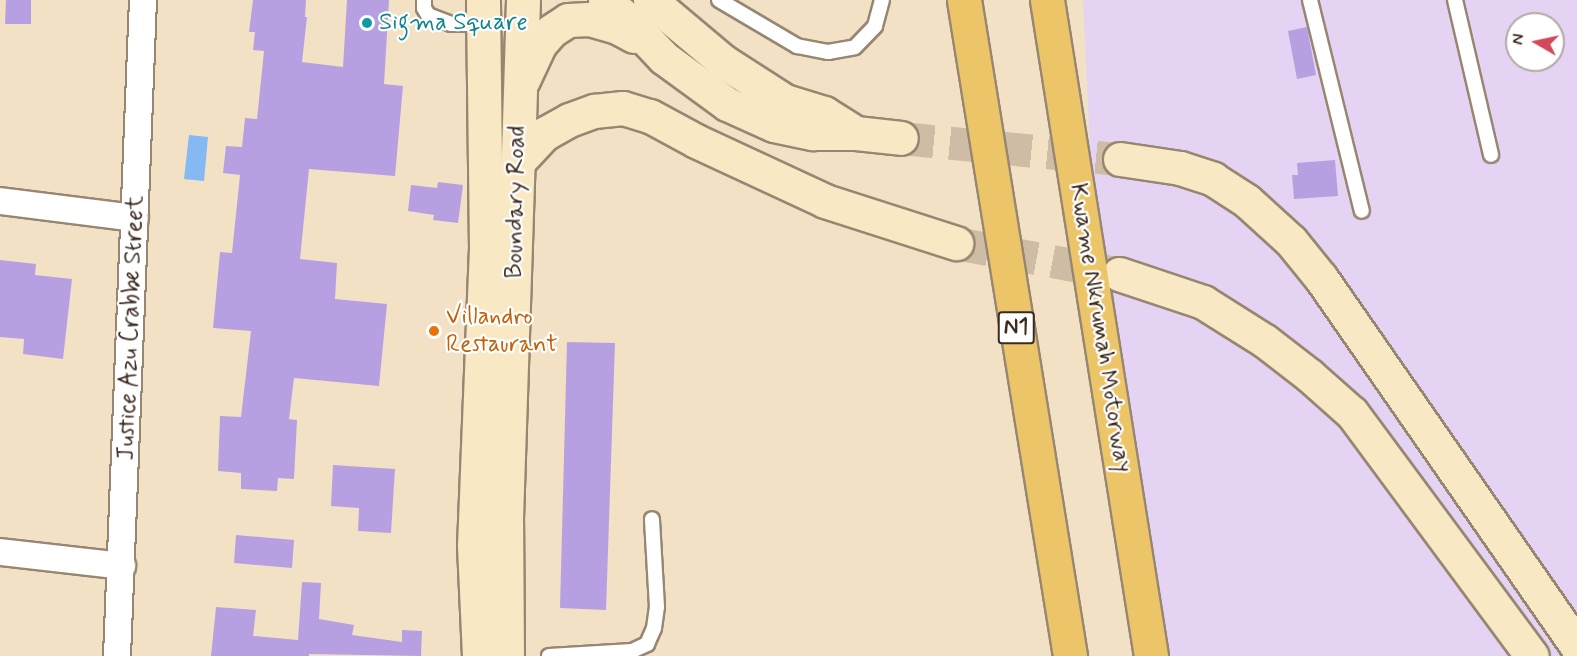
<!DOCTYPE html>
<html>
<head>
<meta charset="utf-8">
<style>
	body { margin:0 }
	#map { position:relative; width:1577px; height:656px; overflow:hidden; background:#f3e1c6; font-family:Mynerve,sans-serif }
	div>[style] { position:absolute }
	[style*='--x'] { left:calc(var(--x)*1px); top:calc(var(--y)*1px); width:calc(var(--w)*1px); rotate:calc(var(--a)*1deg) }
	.built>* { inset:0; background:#e4d3f2 }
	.water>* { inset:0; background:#85b9f3 }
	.building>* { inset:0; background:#b7a0e2 }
	.secondary-tunnel>* { height:33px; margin-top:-16.5px; transform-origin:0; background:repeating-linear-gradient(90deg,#cebca4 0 33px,transparent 0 49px) }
	.roads { filter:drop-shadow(2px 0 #978672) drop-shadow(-2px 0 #978672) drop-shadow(0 2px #978672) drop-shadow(0 -2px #978672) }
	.lane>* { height:14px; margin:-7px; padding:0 7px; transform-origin:7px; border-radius:7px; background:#fff }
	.street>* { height:26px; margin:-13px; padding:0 13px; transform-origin:13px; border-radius:13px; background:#fff }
	.secondary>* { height:33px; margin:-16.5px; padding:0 16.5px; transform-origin:16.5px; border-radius:16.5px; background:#f8e8c3 }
	.highway>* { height:33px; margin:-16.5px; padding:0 16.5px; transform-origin:16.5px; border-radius:16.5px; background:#edc569 }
	.dots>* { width:16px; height:16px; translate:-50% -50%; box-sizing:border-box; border:3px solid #fff; border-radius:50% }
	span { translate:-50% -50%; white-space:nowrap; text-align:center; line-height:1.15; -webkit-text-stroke:4.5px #fff; paint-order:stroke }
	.shield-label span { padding:2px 4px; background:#fff; border:2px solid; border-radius:4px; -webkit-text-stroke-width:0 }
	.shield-label { font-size:22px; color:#3b2a1e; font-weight:700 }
	.culture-label { font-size:24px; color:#0d838f }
	.left { translate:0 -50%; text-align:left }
	.street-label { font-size:24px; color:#3b2a1e }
	.food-label { font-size:24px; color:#c56008 }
	.north { position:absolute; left:1505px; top:12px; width:60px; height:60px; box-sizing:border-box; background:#fff; border:2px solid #b1aaa5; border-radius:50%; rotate:279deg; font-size:16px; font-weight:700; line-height:24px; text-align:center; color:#3b2a1e }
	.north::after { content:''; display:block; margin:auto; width:21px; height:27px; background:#d1495b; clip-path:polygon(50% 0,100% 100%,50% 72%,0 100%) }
</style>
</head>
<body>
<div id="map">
	<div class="built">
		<i style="clip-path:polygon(evenodd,1083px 0,1577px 0,1577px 656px,1159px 656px,1094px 236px,1083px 0,1517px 24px,1553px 24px,1553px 60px,1517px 60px,1517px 24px)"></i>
	</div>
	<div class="water">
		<i style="clip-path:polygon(189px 135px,208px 137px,204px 181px,184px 179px)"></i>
	</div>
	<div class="building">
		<i style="clip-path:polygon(6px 0,31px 0,31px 24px,5px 24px)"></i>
		<i style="clip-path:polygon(253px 0,306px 0,305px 17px,307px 17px,302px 62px,343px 67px,347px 0,389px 0,384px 84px,403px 86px,395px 176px,309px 169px,300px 259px,337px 263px,335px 299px,387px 304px,379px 386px,294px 378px,289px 419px,297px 420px,294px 479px,278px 478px,277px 491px,241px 489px,241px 473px,218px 471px,220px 416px,241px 417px,251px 331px,213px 328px,220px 252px,232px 253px,240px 175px,223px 173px,226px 146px,242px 147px,245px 118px,257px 119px,264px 51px,253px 50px,255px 32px,249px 32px)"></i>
		<i style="clip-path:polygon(1307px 27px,1316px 75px,1297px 79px,1288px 31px)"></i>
		<i style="clip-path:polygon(1335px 160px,1338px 196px,1294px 199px,1292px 175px,1298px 175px,1297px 163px)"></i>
		<i style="clip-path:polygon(438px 182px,463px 185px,458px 223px,433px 220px,434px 215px,408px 211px,411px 185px,437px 188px)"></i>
		<i style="clip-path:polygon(0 260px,36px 264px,35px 275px,72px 279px,63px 359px,23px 354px,24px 339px,0 337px)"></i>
		<i style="clip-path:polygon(567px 342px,615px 343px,606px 610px,560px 608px)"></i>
		<i style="clip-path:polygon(333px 465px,395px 469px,391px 533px,358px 531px,359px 508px,331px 506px)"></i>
		<i style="clip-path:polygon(236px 535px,294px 540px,292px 568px,234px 563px)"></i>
		<i style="clip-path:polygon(302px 582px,321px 583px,319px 619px,354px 625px,352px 635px,402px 642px,402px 630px,422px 631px,421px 656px,309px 654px,309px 656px,211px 656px,216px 607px,256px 610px,253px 636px,298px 640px)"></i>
	</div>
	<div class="secondary-tunnel">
		<i style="--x:901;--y:138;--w:220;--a:5.5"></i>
		<i style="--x:956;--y:243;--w:163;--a:10.6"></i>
	</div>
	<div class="roads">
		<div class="lane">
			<i style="--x:424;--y:0;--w:8;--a:90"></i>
			<i style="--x:424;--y:8;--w:8;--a:60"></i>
			<i style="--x:428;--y:15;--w:25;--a:21"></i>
			<i style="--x:451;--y:24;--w:32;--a:0"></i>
			<i style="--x:719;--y:0;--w:91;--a:30.5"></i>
			<i style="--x:797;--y:46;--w:32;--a:11"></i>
			<i style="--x:828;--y:52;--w:27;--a:-10"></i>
			<i style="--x:855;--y:47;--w:29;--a:-46"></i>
			<i style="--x:875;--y:26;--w:27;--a:-75"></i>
			<i style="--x:1310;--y:0;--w:217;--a:76.2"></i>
			<i style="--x:1455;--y:0;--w:159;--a:76.9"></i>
			<i style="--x:549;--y:656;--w:83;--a:-3.4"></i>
			<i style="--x:632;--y:651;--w:17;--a:-25"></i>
			<i style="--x:647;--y:644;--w:17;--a:-66"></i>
			<i style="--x:654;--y:628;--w:21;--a:-82"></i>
			<i style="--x:657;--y:607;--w:88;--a:-93.3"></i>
		</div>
		<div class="street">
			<i style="--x:0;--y:201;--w:136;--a:7.2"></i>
			<i style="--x:0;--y:552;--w:123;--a:6.5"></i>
			<i style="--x:117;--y:656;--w:657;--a:-87.73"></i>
		</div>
		<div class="secondary">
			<i style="--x:605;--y:0;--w:28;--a:41"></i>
			<i style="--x:626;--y:18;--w:55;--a:46.5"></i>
			<i style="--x:664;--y:58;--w:78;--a:36.1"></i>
			<i style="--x:727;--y:104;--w:51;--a:24.1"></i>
			<i style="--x:774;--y:125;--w:40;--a:12"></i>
			<i style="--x:813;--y:133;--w:43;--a:0"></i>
			<i style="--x:856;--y:133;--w:45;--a:6.3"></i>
			<i style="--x:650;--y:0;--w:97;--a:40"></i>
			<i style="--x:724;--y:62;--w:72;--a:32.6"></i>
			<i style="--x:785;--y:101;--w:41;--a:17.1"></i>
			<i style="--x:824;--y:113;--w:31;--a:32"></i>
			<i style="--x:523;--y:80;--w:38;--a:-65"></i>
			<i style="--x:539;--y:45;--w:18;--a:-49"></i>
			<i style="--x:551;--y:31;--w:20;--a:-33"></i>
			<i style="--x:568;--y:20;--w:21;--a:-3"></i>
			<i style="--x:589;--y:19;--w:29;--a:16"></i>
			<i style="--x:617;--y:27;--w:19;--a:28"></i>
			<i style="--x:1120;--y:159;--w:61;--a:8.5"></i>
			<i style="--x:1180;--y:168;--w:35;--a:18"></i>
			<i style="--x:1213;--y:179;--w:40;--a:32.9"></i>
			<i style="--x:1247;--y:201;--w:59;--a:42.3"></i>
			<i style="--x:1291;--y:241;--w:48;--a:51"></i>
			<i style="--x:1321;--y:278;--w:448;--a:55.2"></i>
			<i style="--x:517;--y:163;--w:40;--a:-47"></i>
			<i style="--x:544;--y:134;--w:29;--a:-29"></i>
			<i style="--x:569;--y:120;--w:27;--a:-20"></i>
			<i style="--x:594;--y:111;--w:29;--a:-6"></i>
			<i style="--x:623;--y:108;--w:28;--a:17"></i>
			<i style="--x:650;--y:116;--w:52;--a:28.5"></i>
			<i style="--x:696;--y:141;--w:142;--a:24.9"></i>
			<i style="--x:825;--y:201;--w:138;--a:17.8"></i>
			<i style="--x:1119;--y:274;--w:89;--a:18.4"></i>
			<i style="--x:1203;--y:302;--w:73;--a:32.2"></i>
			<i style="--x:1265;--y:341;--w:56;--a:37.7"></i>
			<i style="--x:1309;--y:375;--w:57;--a:41.5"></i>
			<i style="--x:1352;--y:413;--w:302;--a:53.5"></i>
			<i style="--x:479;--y:656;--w:110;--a:-92.6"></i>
			<i style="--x:474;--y:546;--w:298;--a:-87.7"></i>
			<i style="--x:486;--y:248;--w:248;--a:-90.7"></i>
			<i style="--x:507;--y:656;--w:138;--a:-90.4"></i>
			<i style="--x:506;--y:518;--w:518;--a:-88.12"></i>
		</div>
		<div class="highway">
			<i style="--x:964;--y:0;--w:665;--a:80.82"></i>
			<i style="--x:1047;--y:0;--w:664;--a:80.99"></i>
		</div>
	</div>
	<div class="dots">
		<i style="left:367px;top:23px;background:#0f9aa8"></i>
		<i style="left:434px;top:331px;background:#e8710a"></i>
	</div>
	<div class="shield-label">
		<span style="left:1016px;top:328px">N1</span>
	</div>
	<div class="culture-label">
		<span class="left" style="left:379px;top:23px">Sigma Square</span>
	</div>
	<div class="street-label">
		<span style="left:516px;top:202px;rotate:-89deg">Boundary Road</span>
		<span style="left:131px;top:328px;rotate:-88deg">Justice Azu Crabbe Street</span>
		<span style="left:1100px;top:328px;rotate:81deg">Kwame Nkrumah Motorway</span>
	</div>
	<div class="food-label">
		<span class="left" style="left:446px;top:331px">Villandro<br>Restaurant</span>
	</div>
	<div class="north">N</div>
</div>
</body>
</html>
